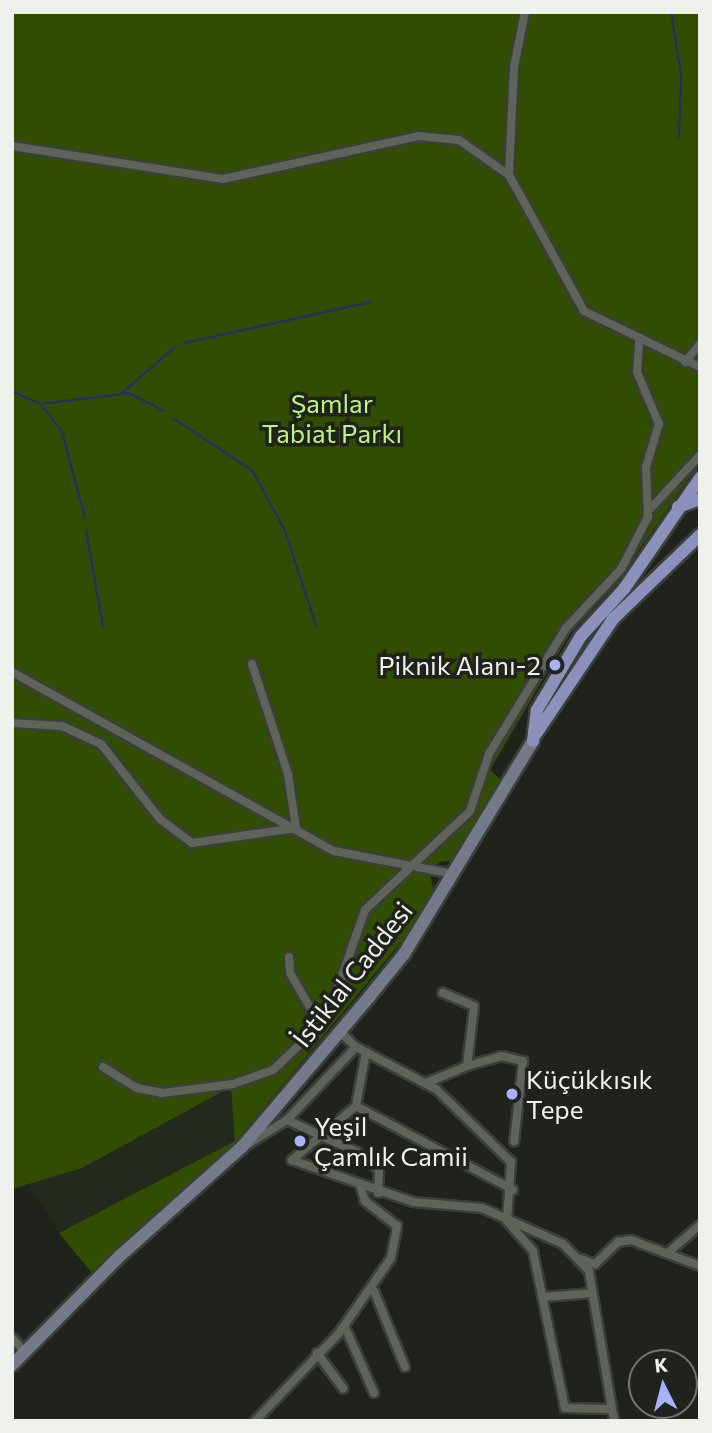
<!DOCTYPE html>
<html>
<head>
<meta charset="utf-8">
<style>
	body { margin:0 }
	#map { position:relative; width:712px; height:1433px; overflow:hidden; background:#20231c; font-family:Commissioner,sans-serif }
	div>[style] { position:absolute }
	[style*='--x'] { left:calc(var(--x)*1px); top:calc(var(--y)*1px); width:calc(var(--w)*1px); rotate:calc(var(--a)*1deg) }
	.built>* { inset:0; background:#232a1d }
	.green>* { inset:0; background:#314d02 }
	.stream>* { height:2px; margin:-1px; padding:0 1px; transform-origin:1px; border-radius:1px; background:#2c2774 }
	.roads { filter:drop-shadow(2px 0 #3b3f39) drop-shadow(-2px 0 #3b3f39) drop-shadow(0 2px #3b3f39) drop-shadow(0 -2px #3b3f39) }
	.minor>* { height:8px; margin:-4px; padding:0 4px; transform-origin:4px; border-radius:4px; background:#5f645b }
	.secondary>* { height:12px; margin:-6px; padding:0 6px; transform-origin:6px; border-radius:6px; background:#757a8b }
	.primary>* { height:12px; margin:-6px; padding:0 6px; transform-origin:6px; border-radius:6px; background:#8b91bb }
	.dots>* { width:19px; height:19px; translate:-50% -50%; box-sizing:border-box; border:4px solid #20231c; border-radius:50% }
	span { translate:-50% -50%; white-space:nowrap; text-align:center; line-height:1.15; -webkit-text-stroke:7px #20231c; paint-order:stroke }
	.park-label { font-size:26px; color:#bdf47f }
	.poi-label { font-size:26px; color:#eef1ec }
	.right { translate:-100% -50%; text-align:right }
	.left { translate:0 -50%; text-align:left }
	.street-label { font-size:26px; color:#eef1ec }
	.frame { position:absolute; inset:0; border:14px solid #eef1ec; pointer-events:none }
	.north { position:absolute; left:628px; top:1349px; width:70px; height:70px; box-sizing:border-box; background:#20231c; border:2px solid #72756f; border-radius:50%; rotate:354deg; font-size:19px; font-weight:700; line-height:28px; text-align:center; color:#eef1ec }
	.north::after { content:''; display:block; margin:auto; width:24px; height:32px; background:#a9b0fc; clip-path:polygon(50% 0,100% 100%,50% 72%,0 100%) }
</style>
</head>
<body>
<div id="map">
	<div class="built">
		<i style="clip-path:polygon(232px 1087px,236px 1141px,59px 1233px,28px 1182px,82px 1168px)"></i>
	</div>
	<div class="green">
		<i style="clip-path:polygon(12px 12px,700px 12px,700px 462px,624px 572px,571px 631px,490px 770px,502px 781px,454px 860px,439px 862px,430px 874px,434px 892px,411px 930px,236px 1141px,91px 1272px,59px 1233px,235px 1141px,231px 1087px,82px 1168px,12px 1189px)"></i>
	</div>
	<div class="stream">
		<i style="--x:671;--y:12;--w:65;--a:81.1"></i>
		<i style="--x:681;--y:76;--w:62;--a:91.8"></i>
		<i style="--x:184;--y:343;--w:191;--a:-12.4"></i>
		<i style="--x:12;--y:391;--w:31;--a:25"></i>
		<i style="--x:40;--y:404;--w:90;--a:-7"></i>
		<i style="--x:129;--y:393;--w:39;--a:27"></i>
		<i style="--x:122;--y:393;--w:69;--a:-40.9"></i>
		<i style="--x:42;--y:406;--w:33;--a:52"></i>
		<i style="--x:62;--y:432;--w:89;--a:75"></i>
		<i style="--x:173;--y:418;--w:95;--a:33.4"></i>
		<i style="--x:252;--y:470;--w:67;--a:61.5"></i>
		<i style="--x:284;--y:529;--w:101;--a:71.6"></i>
		<i style="--x:86;--y:530;--w:98;--a:80.1"></i>
	</div>
	<div class="roads">
		<div class="minor">
			<i style="--x:525;--y:12;--w:56;--a:101.3"></i>
			<i style="--x:514;--y:67;--w:108;--a:92.7"></i>
			<i style="--x:509;--y:175;--w:155;--a:61.1"></i>
			<i style="--x:584;--y:311;--w:129;--a:25.8"></i>
			<i style="--x:12;--y:146;--w:214;--a:8.9"></i>
			<i style="--x:223;--y:179;--w:200;--a:-12.4"></i>
			<i style="--x:418;--y:136;--w:41;--a:5.6"></i>
			<i style="--x:459;--y:140;--w:61;--a:35"></i>
			<i style="--x:685;--y:362;--w:23;--a:-50"></i>
			<i style="--x:651;--y:508;--w:72;--a:-47.2"></i>
			<i style="--x:12;--y:672;--w:368;--a:29.1"></i>
			<i style="--x:334;--y:851;--w:121;--a:10.9"></i>
			<i style="--x:12;--y:723;--w:50;--a:3.4"></i>
			<i style="--x:62;--y:726;--w:43;--a:24.8"></i>
			<i style="--x:101;--y:744;--w:95;--a:51.8"></i>
			<i style="--x:160;--y:819;--w:40;--a:37"></i>
			<i style="--x:192;--y:843;--w:105;--a:-8.2"></i>
			<i style="--x:296;--y:828;--w:55;--a:-98.4"></i>
			<i style="--x:288;--y:774;--w:116;--a:-108.1"></i>
			<i style="--x:289;--y:957;--w:16;--a:86"></i>
			<i style="--x:290;--y:973;--w:44;--a:59.9"></i>
			<i style="--x:312;--y:1011;--w:17;--a:28"></i>
			<i style="--x:339;--y:1031;--w:23;--a:43"></i>
			<i style="--x:356;--y:1047;--w:90;--a:27.7"></i>
			<i style="--x:436;--y:1089;--w:105;--a:44.2"></i>
			<i style="--x:511;--y:1162;--w:59;--a:93.9"></i>
			<i style="--x:507;--y:1221;--w:40;--a:49"></i>
			<i style="--x:533;--y:1251;--w:160;--a:78.5"></i>
			<i style="--x:565;--y:1408;--w:45;--a:1.3"></i>
			<i style="--x:366;--y:1052;--w:55;--a:100.5"></i>
			<i style="--x:356;--y:1106;--w:84;--a:139.8"></i>
			<i style="--x:292;--y:1160;--w:128;--a:19.1"></i>
			<i style="--x:413;--y:1202;--w:69;--a:5"></i>
			<i style="--x:482;--y:1208;--w:89;--a:24"></i>
			<i style="--x:563;--y:1244;--w:37;--a:46"></i>
			<i style="--x:589;--y:1271;--w:152;--a:80.5"></i>
			<i style="--x:467;--y:1066;--w:35;--a:-16"></i>
			<i style="--x:501;--y:1056;--w:23;--a:13"></i>
			<i style="--x:523;--y:1061;--w:81;--a:96.3"></i>
			<i style="--x:103;--y:1067;--w:40;--a:32"></i>
			<i style="--x:137;--y:1088;--w:25;--a:11"></i>
			<i style="--x:162;--y:1093;--w:72;--a:-7.2"></i>
			<i style="--x:233;--y:1084;--w:42;--a:-19.3"></i>
			<i style="--x:273;--y:1070;--w:74;--a:-43.4"></i>
			<i style="--x:327;--y:1019;--w:115;--a:-70.8"></i>
			<i style="--x:365;--y:910;--w:144;--a:-43.3"></i>
			<i style="--x:470;--y:811;--w:60;--a:-71.6"></i>
			<i style="--x:489;--y:754;--w:148;--a:-58.6"></i>
			<i style="--x:566;--y:628;--w:81;--a:-47"></i>
			<i style="--x:621;--y:569;--w:59;--a:-62.6"></i>
			<i style="--x:648;--y:517;--w:50;--a:-92.3"></i>
			<i style="--x:646;--y:467;--w:45;--a:-73.2"></i>
			<i style="--x:659;--y:424;--w:56;--a:-112.9"></i>
			<i style="--x:637;--y:372;--w:30;--a:-86"></i>
			<i style="--x:426;--y:1083;--w:44;--a:-22.5"></i>
			<i style="--x:467;--y:1066;--w:60;--a:-83.3"></i>
			<i style="--x:474;--y:1006;--w:34;--a:-157"></i>
			<i style="--x:356;--y:1106;--w:178;--a:28.1"></i>
			<i style="--x:287;--y:1120;--w:77;--a:24.6"></i>
			<i style="--x:357;--y:1152;--w:28;--a:39"></i>
			<i style="--x:379;--y:1170;--w:23;--a:92"></i>
			<i style="--x:248;--y:1144;--w:46;--a:-31.6"></i>
			<i style="--x:287;--y:1120;--w:100;--a:-46.6"></i>
			<i style="--x:669;--y:1252;--w:41;--a:-41.1"></i>
			<i style="--x:581;--y:1259;--w:15;--a:20"></i>
			<i style="--x:595;--y:1264;--w:32;--a:-44"></i>
			<i style="--x:618;--y:1242;--w:13;--a:-9"></i>
			<i style="--x:631;--y:1240;--w:74;--a:20.6"></i>
			<i style="--x:374;--y:1291;--w:82;--a:67.8"></i>
			<i style="--x:544;--y:1297;--w:48;--a:-4.8"></i>
			<i style="--x:345;--y:1327;--w:72;--a:66.3"></i>
			<i style="--x:12;--y:1338;--w:19;--a:47"></i>
			<i style="--x:317;--y:1353;--w:44;--a:53.4"></i>
			<i style="--x:255;--y:1421;--w:122;--a:-46.3"></i>
			<i style="--x:339;--y:1333;--w:91;--a:-55.3"></i>
			<i style="--x:391;--y:1258;--w:33;--a:-79"></i>
			<i style="--x:397;--y:1226;--w:41;--a:-142"></i>
			<i style="--x:365;--y:1201;--w:14;--a:-107"></i>
		</div>
		<div class="secondary">
			<i style="--x:12;--y:1365;--w:155;--a:-45.3"></i>
			<i style="--x:121;--y:1255;--w:162;--a:-41.8"></i>
			<i style="--x:242;--y:1147;--w:197;--a:-49.7"></i>
			<i style="--x:369;--y:997;--w:55;--a:-50.9"></i>
			<i style="--x:404;--y:954;--w:249;--a:-58.8"></i>
		</div>
		<div class="primary">
			<i style="--x:678;--y:507;--w:23;--a:-20"></i>
			<i style="--x:536;--y:734;--w:138;--a:-56.2"></i>
			<i style="--x:613;--y:619;--w:121;--a:-44"></i>
			<i style="--x:533;--y:741;--w:31;--a:-83"></i>
			<i style="--x:537;--y:710;--w:86;--a:-59.3"></i>
			<i style="--x:581;--y:636;--w:64;--a:-47.5"></i>
			<i style="--x:624;--y:589;--w:135;--a:-55.6"></i>
		</div>
	</div>
	<div class="dots">
		<i style="left:555px;top:665px;background:#a9b0fc"></i>
		<i style="left:512px;top:1094px;background:#a9b0fc"></i>
		<i style="left:300px;top:1141px;background:#a9b0fc"></i>
	</div>
	<div class="park-label">
		<span style="left:332px;top:418px">Şamlar<br>Tabiat Parkı</span>
	</div>
	<div class="poi-label">
		<span class="right" style="left:541px;top:665px">Piknik Alanı-2</span>
		<span class="left" style="left:526px;top:1094px">Küçükkısık<br>Tepe</span>
		<span class="left" style="left:314px;top:1141px">Yeşil<br>Çamlık Camii</span>
	</div>
	<div class="street-label">
		<span style="left:352px;top:974px;rotate:-52deg">İstiklal Caddesi</span>
	</div>
	<div class="frame"></div>
	<div class="north">K</div>
</div>
</body>
</html>
